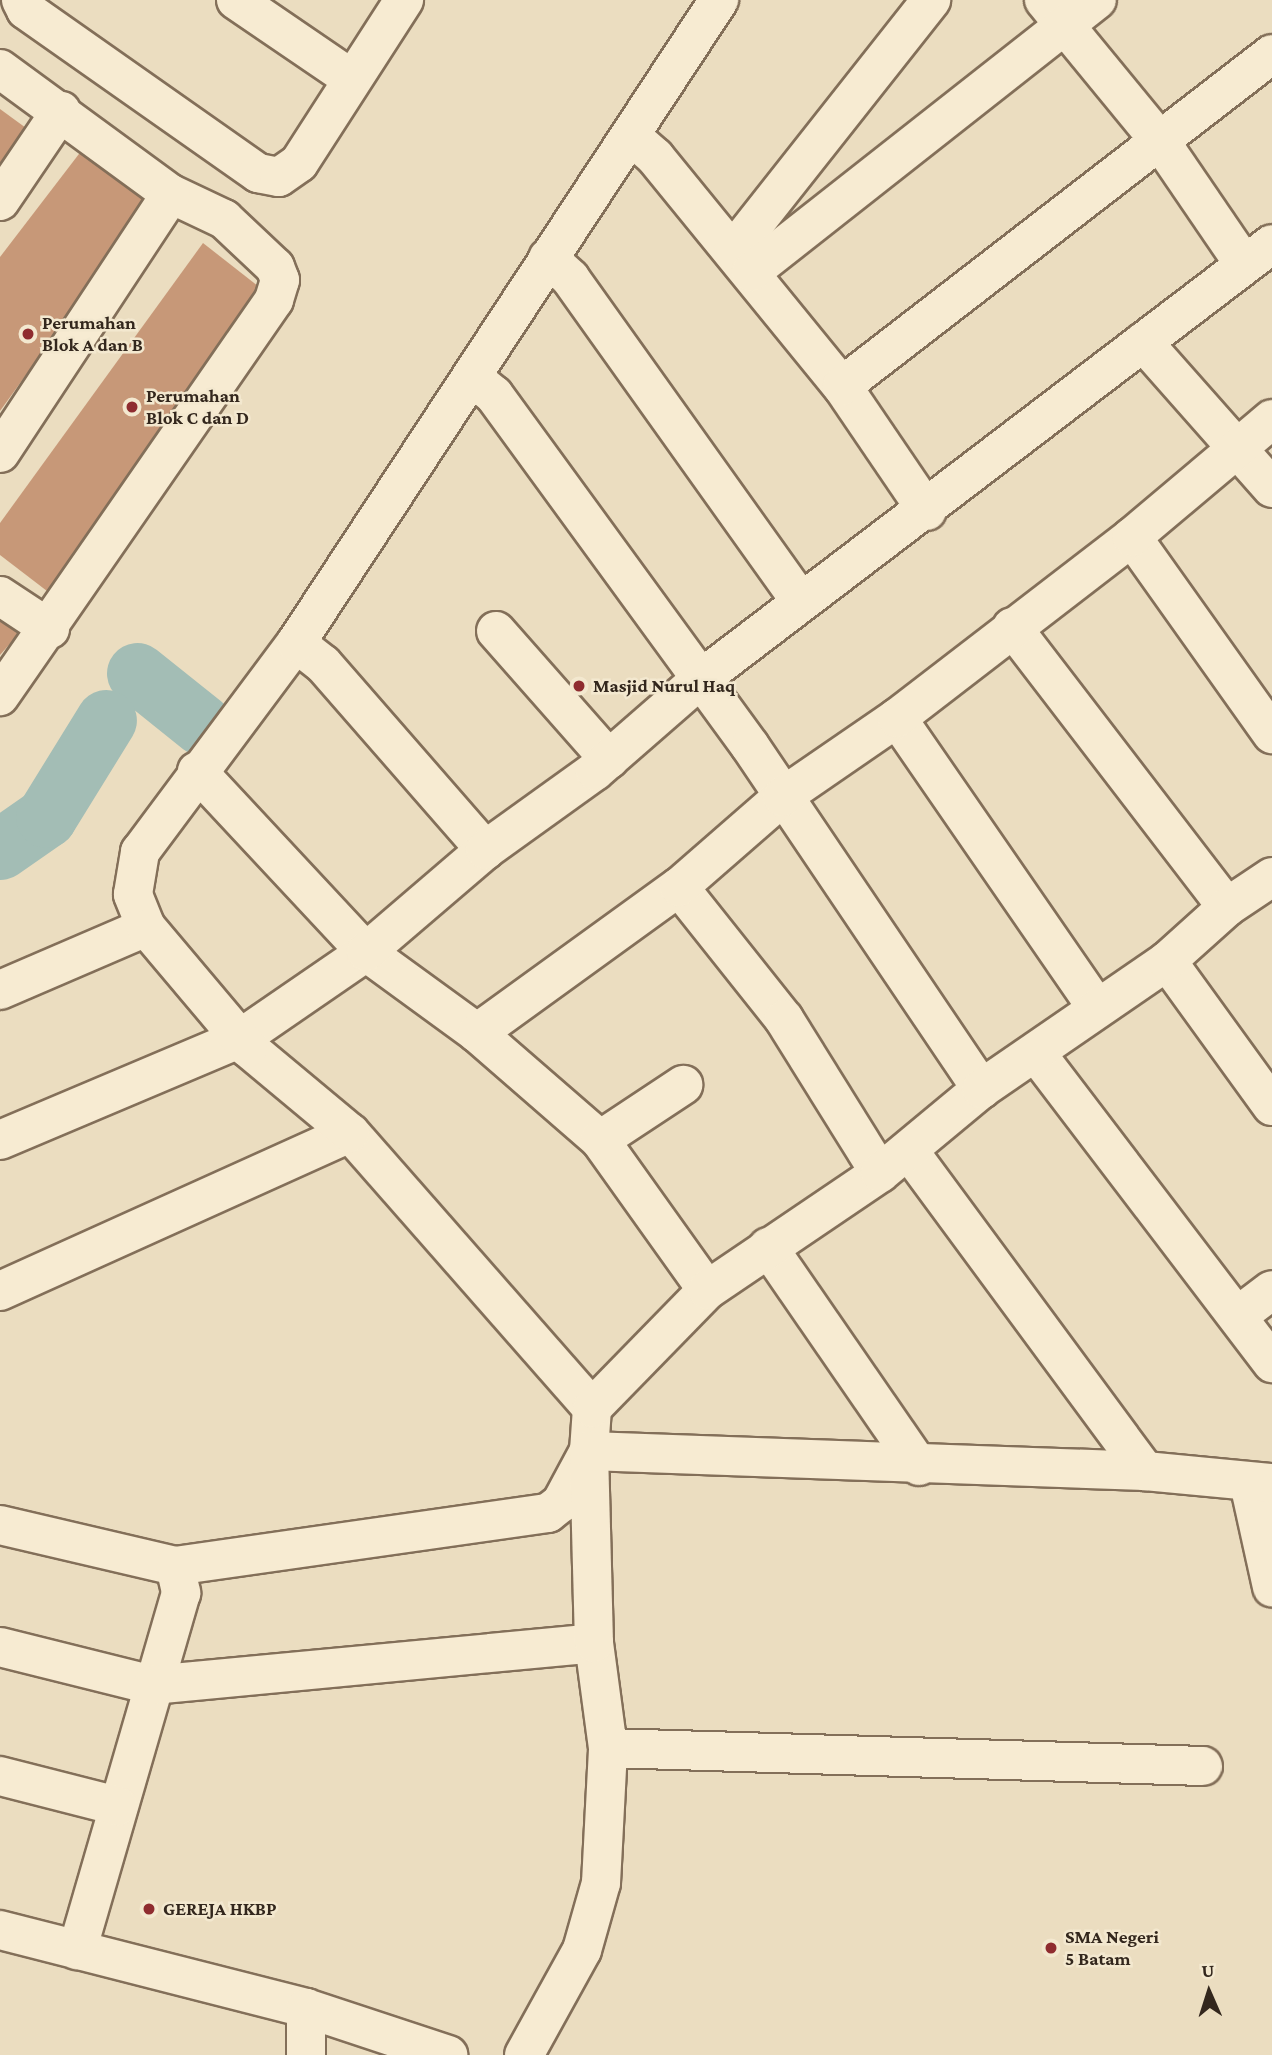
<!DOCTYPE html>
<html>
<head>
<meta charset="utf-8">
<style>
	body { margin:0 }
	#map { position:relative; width:1272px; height:2055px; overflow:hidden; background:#ebddc0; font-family:"Crimson Pro",serif }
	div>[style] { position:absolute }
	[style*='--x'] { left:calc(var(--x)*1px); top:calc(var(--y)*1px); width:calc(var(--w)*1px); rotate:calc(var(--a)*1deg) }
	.river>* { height:61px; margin:-30.5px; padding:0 30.5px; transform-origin:30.5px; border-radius:30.5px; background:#a3bdb5 }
	.building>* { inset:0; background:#c79878 }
	.roads { filter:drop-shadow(2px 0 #836f59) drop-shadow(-2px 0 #836f59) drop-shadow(0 2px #836f59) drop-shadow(0 -2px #836f59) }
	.minor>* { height:38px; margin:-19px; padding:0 19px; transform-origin:19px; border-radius:19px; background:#f7ebd2 }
	.dots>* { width:19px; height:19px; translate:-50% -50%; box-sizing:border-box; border:4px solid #f3e8cf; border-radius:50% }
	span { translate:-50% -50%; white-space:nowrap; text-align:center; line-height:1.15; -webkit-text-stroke:5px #f3e8cf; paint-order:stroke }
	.poi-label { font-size:19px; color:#33271d; font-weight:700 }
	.left { translate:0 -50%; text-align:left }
	.north { position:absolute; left:1174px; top:1957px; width:70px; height:70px; -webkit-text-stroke:5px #f3e8cf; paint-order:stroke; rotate:357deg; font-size:19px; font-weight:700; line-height:28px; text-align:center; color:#33271d }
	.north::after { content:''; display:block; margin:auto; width:24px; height:32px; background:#33271d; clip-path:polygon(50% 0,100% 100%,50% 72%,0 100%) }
</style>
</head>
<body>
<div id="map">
	<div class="river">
		<i style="--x:137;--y:673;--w:83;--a:38.7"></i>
		<i style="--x:0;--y:849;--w:56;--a:-34.8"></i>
		<i style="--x:46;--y:817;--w:114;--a:-58.3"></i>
	</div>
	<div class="building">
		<i style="clip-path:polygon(0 109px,37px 136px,0 185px)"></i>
		<i style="clip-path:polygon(82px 150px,154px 197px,0 411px,0 257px)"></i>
		<i style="clip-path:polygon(203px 243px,263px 290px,47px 591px,0 555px,0 523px)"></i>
		<i style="clip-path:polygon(0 618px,21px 631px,0 655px)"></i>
	</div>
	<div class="roads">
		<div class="minor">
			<i style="--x:21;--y:0;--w:11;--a:63"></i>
			<i style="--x:26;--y:10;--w:284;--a:35.1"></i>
			<i style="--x:258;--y:173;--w:21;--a:11"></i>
			<i style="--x:279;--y:177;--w:24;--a:-35"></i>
			<i style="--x:299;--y:163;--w:194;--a:-57.2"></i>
			<i style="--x:236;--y:0;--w:140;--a:34.3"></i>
			<i style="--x:1044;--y:0;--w:183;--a:50.6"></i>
			<i style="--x:1160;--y:141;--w:149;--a:55.7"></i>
			<i style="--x:0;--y:69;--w:212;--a:36.2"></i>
			<i style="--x:171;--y:194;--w:59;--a:25.3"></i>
			<i style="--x:224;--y:219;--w:70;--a:43.3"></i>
			<i style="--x:275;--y:267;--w:14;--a:69"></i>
			<i style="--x:280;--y:280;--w:21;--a:107"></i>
			<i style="--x:274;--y:300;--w:482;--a:124.7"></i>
			<i style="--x:631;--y:136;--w:32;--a:41"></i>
			<i style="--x:655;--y:157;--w:296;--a:50.8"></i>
			<i style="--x:842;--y:386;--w:151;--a:55.8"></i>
			<i style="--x:0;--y:201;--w:109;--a:-55.9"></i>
			<i style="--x:733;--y:251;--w:320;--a:-51.7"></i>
			<i style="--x:548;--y:258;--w:30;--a:42"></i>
			<i style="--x:570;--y:278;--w:398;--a:54.5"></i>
			<i style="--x:751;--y:272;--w:440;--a:-38.2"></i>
			<i style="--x:1143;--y:342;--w:195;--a:48.5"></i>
			<i style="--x:473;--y:378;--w:27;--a:39"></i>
			<i style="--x:494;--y:395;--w:434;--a:53.9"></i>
			<i style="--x:750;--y:746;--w:414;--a:56"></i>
			<i style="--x:842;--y:386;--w:543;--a:-37.67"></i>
			<i style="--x:0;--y:453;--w:310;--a:-56.6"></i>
			<i style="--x:1132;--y:537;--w:242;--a:54.6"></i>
			<i style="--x:0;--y:596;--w:60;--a:33.4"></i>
			<i style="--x:1012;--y:627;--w:353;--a:52.5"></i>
			<i style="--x:496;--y:631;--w:171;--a:48.6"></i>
			<i style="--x:296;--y:643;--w:34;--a:38"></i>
			<i style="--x:323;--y:664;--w:247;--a:48.9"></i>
			<i style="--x:897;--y:718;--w:351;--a:55.4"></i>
			<i style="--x:197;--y:771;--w:248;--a:47"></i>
			<i style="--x:366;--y:952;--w:137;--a:36.1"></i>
			<i style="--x:477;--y:1033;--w:163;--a:41"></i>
			<i style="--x:600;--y:1140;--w:184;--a:54.5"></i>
			<i style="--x:679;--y:887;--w:169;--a:51.5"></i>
			<i style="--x:784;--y:1019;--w:181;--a:58.1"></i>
			<i style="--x:1167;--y:961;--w:179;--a:54.1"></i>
			<i style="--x:0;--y:990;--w:159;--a:-23.3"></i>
			<i style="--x:477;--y:1033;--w:249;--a:-35.9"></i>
			<i style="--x:679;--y:887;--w:137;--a:-41.1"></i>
			<i style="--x:782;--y:797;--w:140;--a:-34.5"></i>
			<i style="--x:897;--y:718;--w:297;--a:-37.6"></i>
			<i style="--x:1132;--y:537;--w:183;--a:-40.1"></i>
			<i style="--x:1036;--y:1053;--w:390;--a:52.7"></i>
			<i style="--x:0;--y:1140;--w:262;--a:-22.9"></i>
			<i style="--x:241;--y:1038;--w:152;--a:-34.5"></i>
			<i style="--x:366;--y:952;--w:157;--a:-40.6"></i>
			<i style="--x:485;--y:850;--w:135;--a:-35.7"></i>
			<i style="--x:595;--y:771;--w:137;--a:-41.1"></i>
			<i style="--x:698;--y:681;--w:721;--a:-37.28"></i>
			<i style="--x:600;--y:1140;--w:100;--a:-33.5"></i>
			<i style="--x:909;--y:1151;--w:398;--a:53.6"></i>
			<i style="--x:768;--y:1247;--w:266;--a:55.4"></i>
			<i style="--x:0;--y:1291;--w:384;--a:-24.3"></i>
			<i style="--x:1239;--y:1315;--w:41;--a:-37.1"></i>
			<i style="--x:592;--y:1408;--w:366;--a:-131.3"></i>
			<i style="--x:350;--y:1133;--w:133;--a:-140.2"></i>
			<i style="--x:248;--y:1048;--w:158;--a:-130.1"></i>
			<i style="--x:146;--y:927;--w:35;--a:-112"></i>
			<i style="--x:133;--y:894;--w:43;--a:-80.5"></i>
			<i style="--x:140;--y:852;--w:261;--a:-53.3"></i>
			<i style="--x:296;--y:643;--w:770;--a:-56.66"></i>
			<i style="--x:1249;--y:1483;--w:107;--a:77.5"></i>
			<i style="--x:0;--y:1525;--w:180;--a:13.2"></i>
			<i style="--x:175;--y:1566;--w:28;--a:77"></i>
			<i style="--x:181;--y:1593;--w:372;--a:106.2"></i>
			<i style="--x:175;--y:1566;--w:377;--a:-8.1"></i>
			<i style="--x:548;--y:1513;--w:16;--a:-38"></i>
			<i style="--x:561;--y:1503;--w:59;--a:-61.7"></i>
			<i style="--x:589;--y:1451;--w:43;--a:-86"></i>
			<i style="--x:592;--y:1408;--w:165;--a:-45.7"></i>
			<i style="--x:707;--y:1290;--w:209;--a:-34.1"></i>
			<i style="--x:880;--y:1173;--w:131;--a:-39.7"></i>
			<i style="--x:981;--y:1089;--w:226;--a:-34.5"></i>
			<i style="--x:1167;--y:961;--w:81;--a:-42"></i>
			<i style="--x:1227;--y:907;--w:54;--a:-33.7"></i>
			<i style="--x:0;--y:1647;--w:157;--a:14"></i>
			<i style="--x:152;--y:1685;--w:444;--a:-5.4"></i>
			<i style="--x:608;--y:1748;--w:595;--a:1.73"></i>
			<i style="--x:0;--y:1776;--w:122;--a:14.3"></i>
			<i style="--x:0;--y:1930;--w:316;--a:14.3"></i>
			<i style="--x:306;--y:2008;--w:150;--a:18.3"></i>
			<i style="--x:306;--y:2008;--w:47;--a:90"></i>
			<i style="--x:524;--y:2055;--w:120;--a:-61.1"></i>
			<i style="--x:582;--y:1950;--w:70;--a:-74.2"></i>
			<i style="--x:601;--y:1883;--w:135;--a:-87"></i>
			<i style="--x:608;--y:1748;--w:106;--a:-97.6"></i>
			<i style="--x:594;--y:1643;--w:192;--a:-91.5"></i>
			<i style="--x:589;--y:1451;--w:556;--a:2.06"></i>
			<i style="--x:1145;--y:1471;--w:128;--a:5.4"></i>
		</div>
	</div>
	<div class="dots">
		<i style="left:28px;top:334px;background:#8f2c2f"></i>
		<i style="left:132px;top:407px;background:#8f2c2f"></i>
		<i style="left:579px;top:686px;background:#8f2c2f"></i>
		<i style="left:149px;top:1909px;background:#8f2c2f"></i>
		<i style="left:1051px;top:1948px;background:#8f2c2f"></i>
	</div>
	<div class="poi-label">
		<span class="left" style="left:42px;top:334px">Perumahan<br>Blok A dan B</span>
		<span class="left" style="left:146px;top:407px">Perumahan<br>Blok C dan D</span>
		<span class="left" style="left:593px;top:686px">Masjid Nurul Haq</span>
		<span class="left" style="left:163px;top:1909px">GEREJA HKBP</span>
		<span class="left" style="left:1065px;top:1948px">SMA Negeri<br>5 Batam</span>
	</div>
	<div class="north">U</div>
</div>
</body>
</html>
